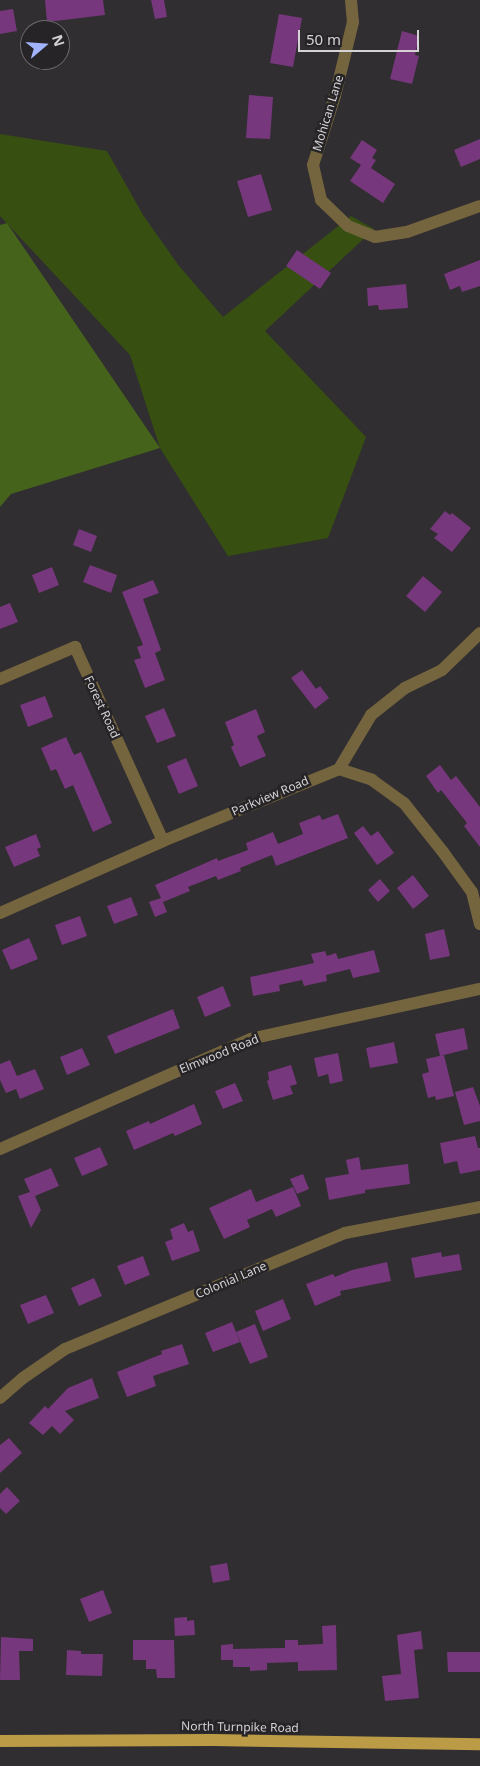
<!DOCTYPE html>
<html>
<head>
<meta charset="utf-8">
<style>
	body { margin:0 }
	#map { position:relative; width:480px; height:1766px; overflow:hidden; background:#302e30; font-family:"Noto Sans",sans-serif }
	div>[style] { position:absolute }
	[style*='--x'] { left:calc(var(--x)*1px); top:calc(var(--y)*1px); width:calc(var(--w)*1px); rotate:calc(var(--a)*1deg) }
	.green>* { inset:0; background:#375012 }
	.forest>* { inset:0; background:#46631c }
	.building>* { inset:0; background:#76377c }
	.minor>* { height:12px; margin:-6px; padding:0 6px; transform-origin:6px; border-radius:6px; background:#75653f }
	.major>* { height:12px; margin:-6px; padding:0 6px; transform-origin:6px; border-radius:6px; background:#bb9b46 }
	span { translate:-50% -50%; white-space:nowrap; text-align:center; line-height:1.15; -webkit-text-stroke:5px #262426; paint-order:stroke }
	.street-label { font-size:12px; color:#d4d2d4 }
	.north { position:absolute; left:20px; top:20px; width:50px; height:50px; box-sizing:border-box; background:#262426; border:1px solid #6c6a6c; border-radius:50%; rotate:72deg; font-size:14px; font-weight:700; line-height:20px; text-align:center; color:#d4d2d4 }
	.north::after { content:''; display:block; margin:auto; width:18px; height:22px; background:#a1b3fd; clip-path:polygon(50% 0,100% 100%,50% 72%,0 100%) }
	.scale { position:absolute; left:298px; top:30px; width:121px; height:22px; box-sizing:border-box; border:2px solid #d4d2d4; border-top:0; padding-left:6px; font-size:15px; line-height:18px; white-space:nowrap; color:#d4d2d4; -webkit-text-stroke:4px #262426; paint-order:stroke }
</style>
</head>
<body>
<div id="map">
	<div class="green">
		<i style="clip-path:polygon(0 134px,107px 151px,143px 215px,179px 266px,223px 317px,351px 216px,374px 229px,265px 331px,366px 437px,328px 538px,228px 556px,160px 448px,130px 355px,0 216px)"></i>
	</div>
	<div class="forest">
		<i style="clip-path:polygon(7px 223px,160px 448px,11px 494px,0 507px,0 225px)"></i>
	</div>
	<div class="building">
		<i style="clip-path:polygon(45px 0,103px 0,105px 15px,47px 22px)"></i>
		<i style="clip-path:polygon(151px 0,164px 0,167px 17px,155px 19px)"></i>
		<i style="clip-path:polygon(13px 9px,17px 31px,0 34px,0 11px)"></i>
		<i style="clip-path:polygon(279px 14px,302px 18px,293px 67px,270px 63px)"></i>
		<i style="clip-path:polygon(402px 31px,419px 36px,415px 55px,419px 56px,412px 84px,390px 79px)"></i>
		<i style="clip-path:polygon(249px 95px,273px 97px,270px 139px,246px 138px)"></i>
		<i style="clip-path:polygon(480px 139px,480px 159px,461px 167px,454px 150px)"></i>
		<i style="clip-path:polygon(362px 140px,377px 150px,372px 158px,376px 160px,371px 168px,395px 184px,383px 203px,350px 181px,361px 165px,350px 158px)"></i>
		<i style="clip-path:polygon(261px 174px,272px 210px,248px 217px,237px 181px)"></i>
		<i style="clip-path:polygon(297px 250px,331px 273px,320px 289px,286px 266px)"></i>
		<i style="clip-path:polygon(480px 260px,480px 286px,462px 292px,460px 286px,450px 290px,444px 274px)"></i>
		<i style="clip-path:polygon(406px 284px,408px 308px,379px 310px,378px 305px,368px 306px,367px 288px)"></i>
		<i style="clip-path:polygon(445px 511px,450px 515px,452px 513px,471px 528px,452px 552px,434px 538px,438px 534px,430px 529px)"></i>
		<i style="clip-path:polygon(79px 529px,97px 536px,91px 552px,73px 545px)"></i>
		<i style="clip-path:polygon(90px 565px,117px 575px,111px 593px,83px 582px)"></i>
		<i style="clip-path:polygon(52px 567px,59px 585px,39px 593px,32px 575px)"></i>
		<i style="clip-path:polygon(423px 576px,442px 592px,425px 612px,406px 596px)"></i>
		<i style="clip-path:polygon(153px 580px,159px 593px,143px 599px,161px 650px,155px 653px,165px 680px,145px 688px,134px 660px,141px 658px,137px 647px,143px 645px,122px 592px)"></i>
		<i style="clip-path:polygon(10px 603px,18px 622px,0 629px,0 607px)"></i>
		<i style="clip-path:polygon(302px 670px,316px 689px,320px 686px,329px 698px,315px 709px,291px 678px)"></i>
		<i style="clip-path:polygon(45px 696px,53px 717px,28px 727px,20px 705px)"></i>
		<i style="clip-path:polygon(164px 708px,176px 736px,157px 743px,145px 716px)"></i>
		<i style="clip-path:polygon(256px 709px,265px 732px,257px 736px,266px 756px,240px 767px,231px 747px,234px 745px,225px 722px)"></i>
		<i style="clip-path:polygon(66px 737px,74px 755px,81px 752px,112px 823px,93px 832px,73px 785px,65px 789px,56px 769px,51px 771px,41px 748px)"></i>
		<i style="clip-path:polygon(186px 758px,198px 786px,179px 794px,167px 766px)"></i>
		<i style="clip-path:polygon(440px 765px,451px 780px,456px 776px,480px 807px,480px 847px,464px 826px,467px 823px,441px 790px,438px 793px,426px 776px)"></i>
		<i style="clip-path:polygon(338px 814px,348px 838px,276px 866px,272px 855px,240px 868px,241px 871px,218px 880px,216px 876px,188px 887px,190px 891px,163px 902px,167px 912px,155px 917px,149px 902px,161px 898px,155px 885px,217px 858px,218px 861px,248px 850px,246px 843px,273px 832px,278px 844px,303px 834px,299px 823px,320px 815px,322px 820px)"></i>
		<i style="clip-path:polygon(363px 826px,371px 836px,378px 831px,394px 853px,377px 865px,354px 833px)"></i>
		<i style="clip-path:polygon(36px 834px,41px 847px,37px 849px,40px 856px,14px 867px,5px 847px)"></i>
		<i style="clip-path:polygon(413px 875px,429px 896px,413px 909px,397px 888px)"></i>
		<i style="clip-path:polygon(380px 879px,390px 891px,378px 902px,368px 890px)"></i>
		<i style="clip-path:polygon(131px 897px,138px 915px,114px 924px,107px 906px)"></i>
		<i style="clip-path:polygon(80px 916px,87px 936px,62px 945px,55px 925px)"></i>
		<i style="clip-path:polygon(444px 929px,450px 956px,430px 960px,425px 934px)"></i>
		<i style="clip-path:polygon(29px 938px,38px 959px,11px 970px,2px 950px)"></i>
		<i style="clip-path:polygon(374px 950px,380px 972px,353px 978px,350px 969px,326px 975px,327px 981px,304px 986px,302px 980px,279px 985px,280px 991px,253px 996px,250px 977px,314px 963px,311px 954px,325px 951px,327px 956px,336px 953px,338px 959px)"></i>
		<i style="clip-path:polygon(223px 986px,231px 1006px,205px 1017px,197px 997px)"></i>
		<i style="clip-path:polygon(173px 1009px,180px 1028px,115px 1054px,107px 1036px)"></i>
		<i style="clip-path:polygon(464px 1028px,468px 1049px,440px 1056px,435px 1034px)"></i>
		<i style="clip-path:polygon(394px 1042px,398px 1063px,370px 1068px,366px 1048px)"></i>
		<i style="clip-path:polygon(82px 1048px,90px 1065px,67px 1075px,60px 1057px)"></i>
		<i style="clip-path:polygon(338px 1053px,343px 1081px,330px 1084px,328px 1074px,318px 1077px,314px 1058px)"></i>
		<i style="clip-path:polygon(444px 1055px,454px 1096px,436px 1100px,435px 1096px,428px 1098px,422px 1074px,429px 1072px,426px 1059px)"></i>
		<i style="clip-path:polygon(10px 1060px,17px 1076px,35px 1069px,44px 1089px,20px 1099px,16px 1089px,6px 1093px,0 1080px,0 1064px)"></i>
		<i style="clip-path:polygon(291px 1065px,297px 1084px,290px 1086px,293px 1094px,273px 1100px,267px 1081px,269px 1080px,268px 1072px)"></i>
		<i style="clip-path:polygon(235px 1083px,243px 1101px,223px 1109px,215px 1091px)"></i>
		<i style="clip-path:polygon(473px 1087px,480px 1106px,480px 1121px,464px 1125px,455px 1092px)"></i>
		<i style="clip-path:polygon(194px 1104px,202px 1124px,175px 1136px,173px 1133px,134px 1150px,126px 1131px,149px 1121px,150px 1124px)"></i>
		<i style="clip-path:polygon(475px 1136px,478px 1148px,480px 1148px,480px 1170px,460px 1174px,457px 1161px,444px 1164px,440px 1143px)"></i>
		<i style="clip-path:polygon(100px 1147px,108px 1165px,82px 1176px,74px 1158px)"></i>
		<i style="clip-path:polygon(359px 1157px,361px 1170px,408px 1164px,410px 1184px,365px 1190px,365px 1193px,329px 1200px,325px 1178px,349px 1174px,346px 1160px)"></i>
		<i style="clip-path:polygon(51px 1168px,59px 1186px,35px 1196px,41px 1210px,31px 1228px,18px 1196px,30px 1192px,24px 1179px)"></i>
		<i style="clip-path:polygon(303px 1174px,309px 1189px,297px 1194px,290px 1179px)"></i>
		<i style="clip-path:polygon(293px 1187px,301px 1206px,276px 1217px,272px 1209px,247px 1220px,250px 1227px,224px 1239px,209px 1208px,251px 1189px,256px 1202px)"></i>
		<i style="clip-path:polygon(184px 1223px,188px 1232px,193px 1230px,200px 1251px,172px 1261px,165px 1242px,173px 1239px,170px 1229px)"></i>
		<i style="clip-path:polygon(441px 1252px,442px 1257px,459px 1254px,462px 1270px,415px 1278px,411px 1258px)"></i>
		<i style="clip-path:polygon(143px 1256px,150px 1275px,125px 1285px,117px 1266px)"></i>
		<i style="clip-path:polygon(387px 1262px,391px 1281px,340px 1291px,341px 1295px,315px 1306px,306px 1284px,333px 1274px,335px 1277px,352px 1270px)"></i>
		<i style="clip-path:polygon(94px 1278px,102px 1296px,79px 1306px,71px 1288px)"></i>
		<i style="clip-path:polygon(46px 1295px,54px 1313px,28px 1324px,20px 1305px)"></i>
		<i style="clip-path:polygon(283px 1299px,291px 1319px,263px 1331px,255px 1311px)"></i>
		<i style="clip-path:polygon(232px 1322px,240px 1342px,213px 1352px,205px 1333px)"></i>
		<i style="clip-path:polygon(255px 1324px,268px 1357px,250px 1364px,236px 1332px)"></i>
		<i style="clip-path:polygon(182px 1344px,189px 1364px,153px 1376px,156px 1386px,127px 1397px,117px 1372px,162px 1354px,161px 1351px)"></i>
		<i style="clip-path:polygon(92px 1378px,99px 1398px,65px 1411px,74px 1420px,60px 1434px,52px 1426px,43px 1435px,29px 1423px,45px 1406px,48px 1409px,68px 1388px)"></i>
		<i style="clip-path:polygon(9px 1438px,22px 1453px,0 1473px,0 1445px)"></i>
		<i style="clip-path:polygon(7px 1487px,20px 1501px,6px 1514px,0 1508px,0 1494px)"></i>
		<i style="clip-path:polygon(227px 1563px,230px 1580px,213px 1583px,210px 1566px)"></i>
		<i style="clip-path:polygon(103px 1590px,112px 1613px,89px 1622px,80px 1599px)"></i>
		<i style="clip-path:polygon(187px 1617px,187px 1621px,194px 1620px,195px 1635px,175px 1636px,174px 1618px)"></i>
		<i style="clip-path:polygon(336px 1625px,337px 1670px,298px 1671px,298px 1662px,267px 1663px,267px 1670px,250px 1671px,250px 1667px,233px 1667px,233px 1660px,221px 1660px,221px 1645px,233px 1644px,233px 1649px,285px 1648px,285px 1640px,298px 1640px,298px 1645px,323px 1644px,322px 1626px)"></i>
		<i style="clip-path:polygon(421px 1631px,423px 1649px,414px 1650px,419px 1698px,385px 1701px,382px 1676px,401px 1674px,397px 1635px)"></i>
		<i style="clip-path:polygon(1px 1637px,33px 1639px,33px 1651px,19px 1651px,20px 1680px,0 1680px)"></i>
		<i style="clip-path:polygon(133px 1640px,174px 1640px,175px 1678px,157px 1678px,156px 1669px,146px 1669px,146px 1660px,133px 1660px)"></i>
		<i style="clip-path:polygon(67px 1650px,81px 1651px,81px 1654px,103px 1654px,102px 1676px,66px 1675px)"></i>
		<i style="clip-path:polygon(447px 1652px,480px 1652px,480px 1672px,448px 1672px)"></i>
	</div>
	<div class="minor">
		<i style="--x:351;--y:0;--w:22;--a:85"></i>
		<i style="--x:353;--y:22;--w:76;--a:103.7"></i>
		<i style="--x:335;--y:96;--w:72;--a:107.7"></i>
		<i style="--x:313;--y:165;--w:36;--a:77"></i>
		<i style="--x:321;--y:200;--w:37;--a:44"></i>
		<i style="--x:348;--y:226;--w:29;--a:22"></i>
		<i style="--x:375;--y:237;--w:32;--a:-9"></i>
		<i style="--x:407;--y:232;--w:77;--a:-19.6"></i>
		<i style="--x:0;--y:679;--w:82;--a:-23.1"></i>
		<i style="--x:75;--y:647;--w:213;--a:65.6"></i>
		<i style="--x:339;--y:769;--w:63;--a:-59.3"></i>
		<i style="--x:371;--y:715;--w:43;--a:-38.5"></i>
		<i style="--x:405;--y:688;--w:41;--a:-25.9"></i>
		<i style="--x:442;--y:670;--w:53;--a:-44.2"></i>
		<i style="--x:0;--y:913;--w:178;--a:-23.8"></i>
		<i style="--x:163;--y:841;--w:190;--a:-22.2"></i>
		<i style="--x:339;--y:769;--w:35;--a:18"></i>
		<i style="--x:372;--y:780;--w:39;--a:36"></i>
		<i style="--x:404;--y:803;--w:63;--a:51.5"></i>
		<i style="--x:443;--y:852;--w:49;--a:54.1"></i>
		<i style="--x:472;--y:892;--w:33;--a:76"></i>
		<i style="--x:0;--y:1149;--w:273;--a:-23.7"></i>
		<i style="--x:250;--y:1039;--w:235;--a:-12.3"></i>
		<i style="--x:0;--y:1398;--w:30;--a:-41"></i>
		<i style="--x:23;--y:1378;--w:51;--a:-34.6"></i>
		<i style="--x:65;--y:1349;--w:303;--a:-22.5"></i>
		<i style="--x:345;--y:1233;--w:137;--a:-10.9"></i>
	</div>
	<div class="major">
		<i style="--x:0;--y:1741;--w:212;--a:-0.3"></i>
		<i style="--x:212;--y:1740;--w:268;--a:0.9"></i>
	</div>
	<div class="street-label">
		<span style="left:328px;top:113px;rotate:-73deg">Mohican Lane</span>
		<span style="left:102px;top:707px;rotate:65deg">Forest Road</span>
		<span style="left:270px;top:796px;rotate:-23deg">Parkview Road</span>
		<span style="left:219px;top:1054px;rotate:-22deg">Elmwood Road</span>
		<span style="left:231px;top:1280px;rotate:-23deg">Colonial Lane</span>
		<span style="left:240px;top:1727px;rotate:1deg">North Turnpike Road</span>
	</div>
	<div class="north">N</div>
	<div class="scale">50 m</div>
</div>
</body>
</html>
